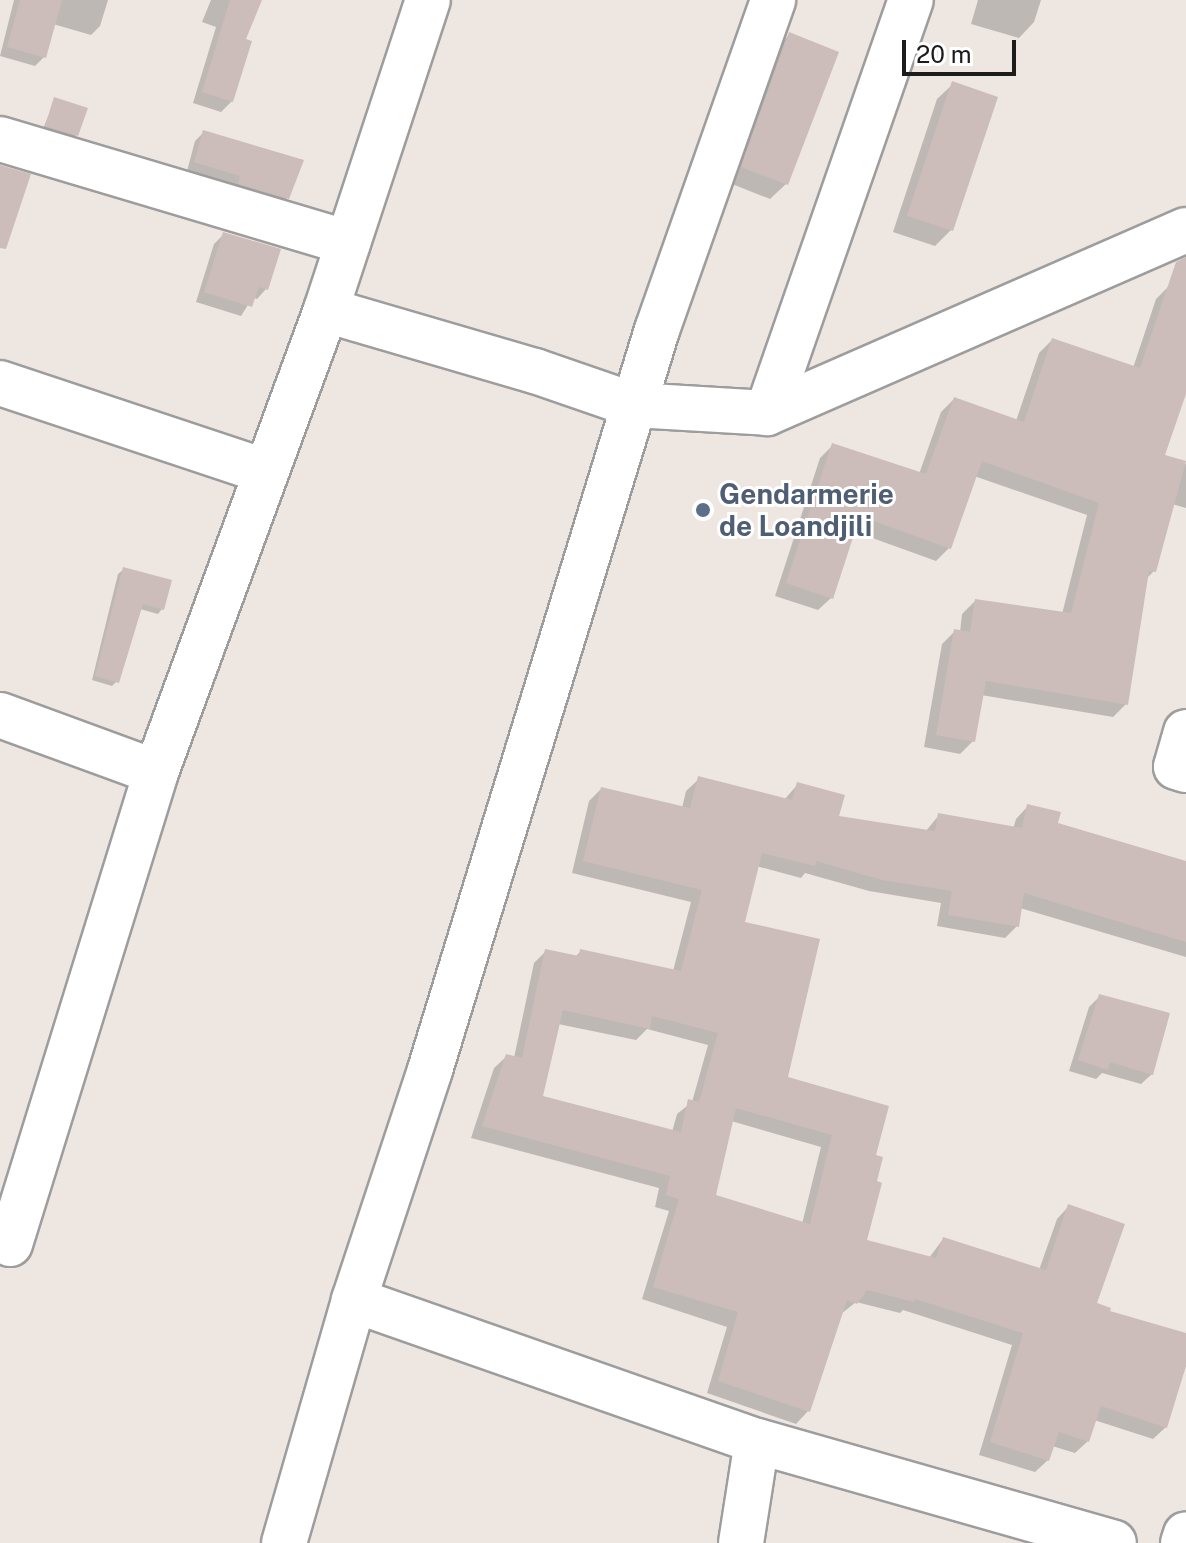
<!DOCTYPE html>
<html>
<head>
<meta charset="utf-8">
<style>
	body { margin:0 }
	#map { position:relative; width:1186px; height:1543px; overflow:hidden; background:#eee6e1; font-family:"Public Sans",sans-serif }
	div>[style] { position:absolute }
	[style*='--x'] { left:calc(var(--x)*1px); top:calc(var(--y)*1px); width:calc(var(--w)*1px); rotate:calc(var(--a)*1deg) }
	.shadow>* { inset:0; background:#0003 }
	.building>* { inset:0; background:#cdbdba }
	.roads { filter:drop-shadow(2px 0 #9d9d9d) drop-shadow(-2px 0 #9d9d9d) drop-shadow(0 2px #9d9d9d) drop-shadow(0 -2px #9d9d9d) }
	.minor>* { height:44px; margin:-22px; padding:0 22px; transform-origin:22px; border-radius:22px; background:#fff }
	.dots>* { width:22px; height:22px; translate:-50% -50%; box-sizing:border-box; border:4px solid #fff; border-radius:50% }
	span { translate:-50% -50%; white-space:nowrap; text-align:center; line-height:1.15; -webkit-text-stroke:6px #fff; paint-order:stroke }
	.service-label { font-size:28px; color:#4e5e75; font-weight:700 }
	.left { translate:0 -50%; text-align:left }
	.scale { position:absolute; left:902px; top:40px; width:114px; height:36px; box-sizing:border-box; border:4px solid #1c1c1c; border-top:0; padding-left:10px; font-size:24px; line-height:28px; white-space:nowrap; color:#1c1c1c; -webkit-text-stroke:6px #fff; paint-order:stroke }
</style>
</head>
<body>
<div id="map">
	<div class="shadow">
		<i style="clip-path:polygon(14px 0,108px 0,100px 26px,91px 35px,53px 24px,44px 57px,35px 66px,0 56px)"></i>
		<i style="clip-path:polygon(211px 0,260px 0,243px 40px,232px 101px,221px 112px,193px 103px,216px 27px,202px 22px)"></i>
		<i style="clip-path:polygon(978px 0,1041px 0,1034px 22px,1019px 38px,971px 24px)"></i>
		<i style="clip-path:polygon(790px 34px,786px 184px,770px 199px,727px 182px,774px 50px)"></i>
		<i style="clip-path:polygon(953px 84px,995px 98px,951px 230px,935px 246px,893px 232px,937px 99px)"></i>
		<i style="clip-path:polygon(55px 100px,76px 135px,72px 140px,42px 131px)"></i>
		<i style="clip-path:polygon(204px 132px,287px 198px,278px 207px,230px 192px,233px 184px,187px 171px,195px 141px)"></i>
		<i style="clip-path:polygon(224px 234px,266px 289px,257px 299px,253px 297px,241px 316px,196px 302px,214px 244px)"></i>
		<i style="clip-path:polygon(1169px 286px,1186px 292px,1186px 388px,1162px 456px,1186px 464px,1186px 508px,1172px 504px,1154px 571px,1146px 579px,1126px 704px,1113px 717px,981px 695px,973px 741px,960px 754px,924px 747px,942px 644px,955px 631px,960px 632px,962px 614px,975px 601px,1062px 614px,1087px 515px,974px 476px,949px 548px,936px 561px,853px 531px,831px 598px,818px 610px,775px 596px,820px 458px,833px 445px,919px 474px,941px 412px,954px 399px,1016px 421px,1039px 353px,1052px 340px,1133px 368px,1156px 299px)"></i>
		<i style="clip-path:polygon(123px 570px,162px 609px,158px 614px,140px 609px,117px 681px,112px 686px,92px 680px,118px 574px)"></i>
		<i style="clip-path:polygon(evenodd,699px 779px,784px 800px,798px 784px,837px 818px,926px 831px,939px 815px,1013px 829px,1016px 819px,1028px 806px,1056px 825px,1186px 863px,1186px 957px,1020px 908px,1017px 926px,1005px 938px,937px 926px,941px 903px,869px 891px,805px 873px,801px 878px,756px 866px,742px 924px,786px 1079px,873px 1157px,865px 1242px,929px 1258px,943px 1239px,1039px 1270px,1057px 1219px,1069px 1206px,1095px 1304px,1107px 1312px,1186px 1336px,1186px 1361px,1166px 1427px,1153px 1439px,1094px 1420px,1088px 1441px,1075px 1453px,1052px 1446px,1048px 1460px,1035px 1472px,979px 1455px,1012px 1345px,903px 1310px,900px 1313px,856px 1302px,841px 1314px,808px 1411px,796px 1424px,707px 1393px,727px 1327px,642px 1299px,669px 1211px,655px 1207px,659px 1188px,471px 1138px,494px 1068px,507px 1056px,514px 1058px,534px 963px,546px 951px,575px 957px,581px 951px,673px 971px,691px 902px,572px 873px,589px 801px,601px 789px,682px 808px,686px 791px,699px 779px,558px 1024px,636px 1040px,647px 1029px,708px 1045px,692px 1102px,677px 1114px,672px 1132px,540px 1097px,558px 1024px,699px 779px,731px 1121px,821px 1147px,802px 1224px,713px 1197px,731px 1121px)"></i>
		<i style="clip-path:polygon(1100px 996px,1152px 1074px,1141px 1084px,1102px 1073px,1096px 1079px,1069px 1071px,1089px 1007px)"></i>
	</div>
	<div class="building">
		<i style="clip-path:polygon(20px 0,62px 0,46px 58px,7px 47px)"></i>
		<i style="clip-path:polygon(230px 0,262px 0,246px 39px,252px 41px,233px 102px,202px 92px)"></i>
		<i style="clip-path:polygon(789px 32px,839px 52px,788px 185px,741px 167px)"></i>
		<i style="clip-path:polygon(952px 81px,998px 97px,953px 231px,907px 216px)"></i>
		<i style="clip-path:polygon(54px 97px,88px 108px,78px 136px,45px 126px)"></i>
		<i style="clip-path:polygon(203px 130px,304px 160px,289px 199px,238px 184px,240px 176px,194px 162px)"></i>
		<i style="clip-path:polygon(0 165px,31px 174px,6px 249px,0 248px)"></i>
		<i style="clip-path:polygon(223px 232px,281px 249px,268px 290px,259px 287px,252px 307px,204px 292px)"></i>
		<i style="clip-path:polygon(1186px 257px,1186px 394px,1165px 455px,1186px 461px,1156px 572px,1149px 571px,1128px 705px,986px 681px,975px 742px,936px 735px,954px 629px,970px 632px,975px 599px,1071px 613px,1099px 503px,982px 461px,951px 549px,860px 516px,833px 599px,786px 583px,832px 443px,926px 474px,954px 397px,1024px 422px,1052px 338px,1140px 368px,1176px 262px)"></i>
		<i style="clip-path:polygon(123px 567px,172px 580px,164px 610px,143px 604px,119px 683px,95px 676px)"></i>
		<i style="clip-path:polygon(evenodd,698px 776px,792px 800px,797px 782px,845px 795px,839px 816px,935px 831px,938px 813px,1022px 828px,1027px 804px,1061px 812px,1058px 823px,1186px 861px,1186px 942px,1024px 893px,1019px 927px,948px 915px,952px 891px,882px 880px,816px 861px,815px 866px,762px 853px,745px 922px,820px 939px,788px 1077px,889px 1106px,876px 1155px,883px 1157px,877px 1181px,882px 1183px,867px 1240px,936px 1258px,943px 1237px,1046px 1270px,1068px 1204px,1125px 1224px,1097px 1303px,1111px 1308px,1110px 1311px,1186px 1333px,1186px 1366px,1167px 1428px,1101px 1406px,1089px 1442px,1059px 1432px,1049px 1461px,990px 1442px,1023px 1333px,915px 1299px,914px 1302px,867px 1290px,857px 1304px,847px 1300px,810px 1412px,718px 1381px,738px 1312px,653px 1287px,679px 1199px,666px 1195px,670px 1176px,482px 1126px,506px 1054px,522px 1058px,545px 949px,579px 956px,580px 949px,681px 971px,702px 890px,583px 861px,601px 787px,690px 808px,698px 776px,563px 1010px,650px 1029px,652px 1016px,718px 1033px,699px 1102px,688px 1099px,681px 1132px,543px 1096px,563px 1010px,698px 776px,736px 1108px,832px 1135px,810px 1224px,716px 1195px,736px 1108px)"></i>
		<i style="clip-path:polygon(1099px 994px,1170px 1013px,1153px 1075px,1110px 1062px,1108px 1070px,1078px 1060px)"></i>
	</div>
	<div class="roads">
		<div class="minor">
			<i style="--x:0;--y:139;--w:363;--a:16.6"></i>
			<i style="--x:326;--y:310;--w:218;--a:16.3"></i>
			<i style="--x:535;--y:371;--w:105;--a:19"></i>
			<i style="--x:634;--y:405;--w:133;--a:3.4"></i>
			<i style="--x:767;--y:413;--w:457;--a:-23.6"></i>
			<i style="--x:0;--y:383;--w:279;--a:18.4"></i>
			<i style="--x:767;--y:413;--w:437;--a:-70.8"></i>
			<i style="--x:0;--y:715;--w:166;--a:20.1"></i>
			<i style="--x:1186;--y:732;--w:36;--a:106"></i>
			<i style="--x:1176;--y:767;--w:10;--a:17"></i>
			<i style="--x:10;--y:1244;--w:494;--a:-72.8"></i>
			<i style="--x:156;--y:772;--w:492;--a:-69.8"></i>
			<i style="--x:326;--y:310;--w:326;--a:-71.8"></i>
			<i style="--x:354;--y:1300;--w:427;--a:19.3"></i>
			<i style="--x:757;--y:1441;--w:371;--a:15.9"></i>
			<i style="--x:284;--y:1543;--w:253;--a:-73.9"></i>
			<i style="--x:354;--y:1300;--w:242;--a:-71.7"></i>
			<i style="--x:430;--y:1070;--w:774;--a:-72.95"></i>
			<i style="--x:657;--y:330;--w:350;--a:-70.6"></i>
			<i style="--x:741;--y:1543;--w:103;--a:-81.1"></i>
			<i style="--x:1183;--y:1543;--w:9;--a:-72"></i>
		</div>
	</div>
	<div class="dots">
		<i style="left:703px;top:510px;background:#5c6f8a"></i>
	</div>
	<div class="service-label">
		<span class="left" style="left:719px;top:510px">Gendarmerie<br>de Loandjili</span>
	</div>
	<div class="scale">20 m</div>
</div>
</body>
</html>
